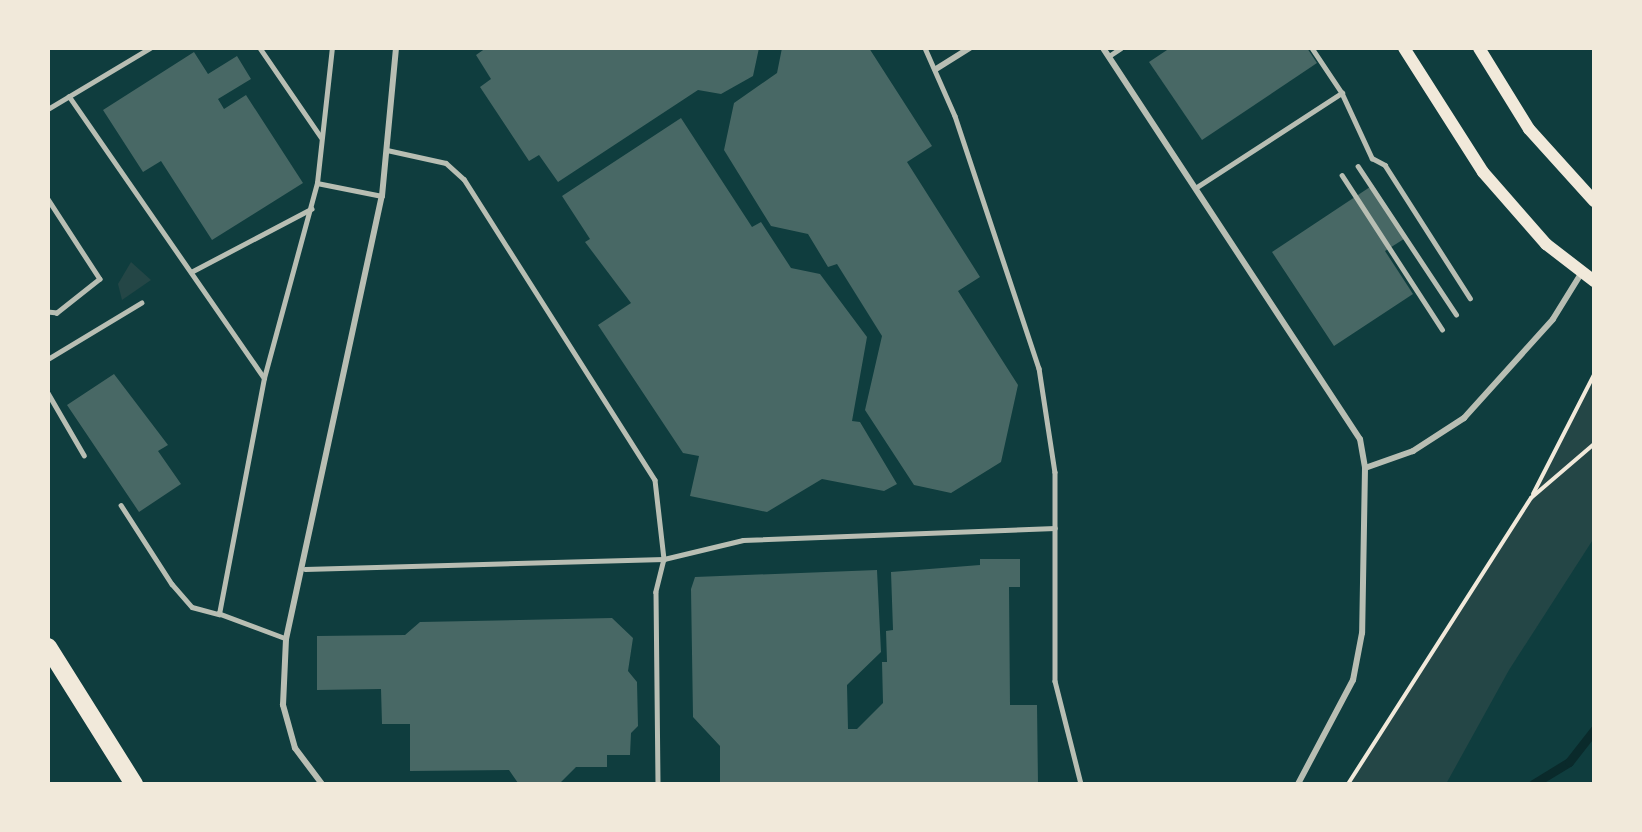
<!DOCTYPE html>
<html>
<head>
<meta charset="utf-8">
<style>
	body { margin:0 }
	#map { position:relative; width:1642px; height:832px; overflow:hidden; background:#0f3d3e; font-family:"Roboto Condensed",sans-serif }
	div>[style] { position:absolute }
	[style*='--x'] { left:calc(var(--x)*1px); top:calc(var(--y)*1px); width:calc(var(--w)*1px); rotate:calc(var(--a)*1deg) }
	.green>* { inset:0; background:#244646 }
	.stream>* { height:9px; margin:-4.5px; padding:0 4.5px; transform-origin:4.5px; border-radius:4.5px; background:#0a2a2b }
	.building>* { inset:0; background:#486865 }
	.path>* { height:4px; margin:-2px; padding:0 2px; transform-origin:2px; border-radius:2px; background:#f1e9da }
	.service>* { height:4.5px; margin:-2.25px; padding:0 2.25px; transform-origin:2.25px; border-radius:2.25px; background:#b8beb3 }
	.minor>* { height:6px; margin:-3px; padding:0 3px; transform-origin:3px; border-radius:3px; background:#b8beb3 }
	.secondary>* { height:12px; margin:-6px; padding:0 6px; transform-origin:6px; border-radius:6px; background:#f1e9da }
	.motorway>* { height:18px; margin:-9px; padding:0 9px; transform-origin:9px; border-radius:9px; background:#f1e9da }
	span { translate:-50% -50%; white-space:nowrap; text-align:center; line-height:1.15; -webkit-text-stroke:4.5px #f1e9da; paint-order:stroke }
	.frame { position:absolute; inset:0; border:50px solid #f1e9da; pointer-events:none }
</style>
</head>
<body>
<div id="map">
	<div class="green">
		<i style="clip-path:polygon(131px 262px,151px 280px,122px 300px,118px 284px)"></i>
		<i style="clip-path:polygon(1594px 375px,1594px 538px,1509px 670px,1446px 784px,1348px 784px,1531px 498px)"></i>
	</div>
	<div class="stream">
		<i style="--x:1533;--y:784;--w:42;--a:-31.4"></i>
		<i style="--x:1569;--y:762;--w:41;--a:-52"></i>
	</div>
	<div class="building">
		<i style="clip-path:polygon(486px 48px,759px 48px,753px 76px,721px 94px,698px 90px,558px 182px,539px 155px,529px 161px,480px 87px,491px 79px,476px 55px)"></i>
		<i style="clip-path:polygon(782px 48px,869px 48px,932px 146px,907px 162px,980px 277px,958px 291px,1018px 385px,1001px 462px,951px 493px,914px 485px,865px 410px,882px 336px,837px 264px,828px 267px,808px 234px,771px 226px,724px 150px,734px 103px,777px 73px)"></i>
		<i style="clip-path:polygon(1170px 48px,1307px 48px,1317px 63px,1202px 140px,1149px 62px)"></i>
		<i style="clip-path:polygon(194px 52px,208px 74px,237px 56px,251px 79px,218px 99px,224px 109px,246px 95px,303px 183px,212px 240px,161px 161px,143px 172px,103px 110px)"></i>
		<i style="clip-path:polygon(681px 118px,752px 227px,761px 222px,791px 268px,820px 274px,867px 337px,852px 421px,860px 422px,897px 484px,884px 491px,822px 479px,767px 512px,690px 496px,699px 456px,683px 453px,598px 325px,631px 303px,585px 242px,590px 239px,562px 196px)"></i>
		<i style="clip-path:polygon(1373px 185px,1407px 237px,1385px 251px,1413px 294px,1334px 346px,1272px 252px)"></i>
		<i style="clip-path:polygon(114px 374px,168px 445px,158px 451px,181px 484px,139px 512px,67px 405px)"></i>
		<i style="clip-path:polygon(980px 559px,1020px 559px,1020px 587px,1009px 587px,1010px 705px,1037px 705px,1038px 784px,720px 784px,720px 746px,693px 717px,691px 589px,695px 577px,877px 570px,881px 652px,847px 685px,848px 729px,857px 729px,883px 703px,882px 662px,887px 662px,886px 631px,893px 630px,891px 572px,980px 565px)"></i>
		<i style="clip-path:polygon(612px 618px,633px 638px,628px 671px,637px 682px,638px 726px,631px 733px,630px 755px,607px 755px,607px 767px,576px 767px,561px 782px,518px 783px,509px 770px,410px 771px,410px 724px,382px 724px,381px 689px,317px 690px,317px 636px,405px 635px,420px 622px)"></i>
	</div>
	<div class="path">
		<i style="--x:1533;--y:494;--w:134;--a:-62.9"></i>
		<i style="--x:1348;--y:784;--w:340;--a:-57.4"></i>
		<i style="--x:1531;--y:498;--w:83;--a:-40.6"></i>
	</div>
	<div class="service">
		<i style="--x:260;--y:48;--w:108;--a:55.6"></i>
		<i style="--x:925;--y:48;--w:74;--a:66.2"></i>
		<i style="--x:955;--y:116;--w:266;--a:71.6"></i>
		<i style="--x:1039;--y:368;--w:105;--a:81.3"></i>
		<i style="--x:1055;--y:472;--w:209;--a:90"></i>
		<i style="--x:1055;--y:681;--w:106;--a:75.8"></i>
		<i style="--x:1312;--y:48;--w:54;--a:56.3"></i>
		<i style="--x:1109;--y:56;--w:14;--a:-34"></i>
		<i style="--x:69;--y:96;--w:343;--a:55.3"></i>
		<i style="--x:48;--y:109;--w:119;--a:-30.9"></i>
		<i style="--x:387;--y:150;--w:60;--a:12.4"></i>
		<i style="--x:446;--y:163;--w:24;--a:42"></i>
		<i style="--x:464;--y:179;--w:356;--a:57.6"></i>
		<i style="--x:655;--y:480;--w:80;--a:83.5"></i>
		<i style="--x:664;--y:559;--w:34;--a:104"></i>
		<i style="--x:656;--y:592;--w:192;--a:89.4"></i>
		<i style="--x:1358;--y:166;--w:178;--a:56.5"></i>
		<i style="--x:1342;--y:175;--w:184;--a:57"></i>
		<i style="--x:317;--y:183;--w:66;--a:11.3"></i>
		<i style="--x:1197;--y:187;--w:173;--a:-33"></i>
		<i style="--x:1342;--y:93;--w:72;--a:65.2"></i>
		<i style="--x:1372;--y:158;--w:15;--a:28"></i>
		<i style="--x:1385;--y:165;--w:158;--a:57.4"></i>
		<i style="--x:48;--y:199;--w:95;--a:57"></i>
		<i style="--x:100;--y:279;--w:55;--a:141.7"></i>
		<i style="--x:57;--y:313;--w:9;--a:-174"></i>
		<i style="--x:191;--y:272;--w:136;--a:-27.7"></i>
		<i style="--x:48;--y:359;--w:109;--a:-31.1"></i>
		<i style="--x:48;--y:393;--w:72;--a:59.9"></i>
		<i style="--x:121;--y:505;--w:94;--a:57.2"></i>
		<i style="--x:172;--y:584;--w:30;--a:49"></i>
		<i style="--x:192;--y:607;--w:28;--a:15"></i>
		<i style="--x:305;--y:569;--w:359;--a:-1.6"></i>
		<i style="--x:664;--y:559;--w:81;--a:-13.5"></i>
		<i style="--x:743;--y:540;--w:312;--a:-2.2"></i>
		<i style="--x:286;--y:639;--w:72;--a:-159.5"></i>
		<i style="--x:219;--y:614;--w:240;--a:-79.2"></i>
		<i style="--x:264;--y:378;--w:202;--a:-74.8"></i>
		<i style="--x:317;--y:183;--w:136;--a:-83.7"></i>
	</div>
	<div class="minor">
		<i style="--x:1103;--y:48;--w:468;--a:56.7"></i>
		<i style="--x:1360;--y:439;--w:29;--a:80"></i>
		<i style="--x:1365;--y:468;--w:165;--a:91"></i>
		<i style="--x:1362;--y:633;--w:48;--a:100.8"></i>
		<i style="--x:1353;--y:680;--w:118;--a:117.9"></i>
		<i style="--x:936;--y:69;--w:40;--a:-32"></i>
		<i style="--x:1365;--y:468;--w:51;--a:-19.5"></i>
		<i style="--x:1413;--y:451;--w:61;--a:-32.9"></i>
		<i style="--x:1464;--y:418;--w:133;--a:-48"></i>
		<i style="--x:1553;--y:319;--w:55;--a:-58.3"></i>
		<i style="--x:322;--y:784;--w:45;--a:-126.9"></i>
		<i style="--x:295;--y:748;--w:45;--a:-105.6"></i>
		<i style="--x:283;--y:705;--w:66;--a:-87.4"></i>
		<i style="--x:286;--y:639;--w:453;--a:-77.8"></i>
		<i style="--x:382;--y:196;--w:149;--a:-84.6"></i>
	</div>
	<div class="secondary">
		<i style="--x:1404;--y:48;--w:147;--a:57.5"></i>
		<i style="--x:1483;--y:172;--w:96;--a:48.8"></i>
		<i style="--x:1546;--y:244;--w:61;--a:37.6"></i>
		<i style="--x:1479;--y:48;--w:95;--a:58.3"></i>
		<i style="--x:1529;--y:129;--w:97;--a:47.9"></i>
	</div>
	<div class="motorway">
		<i style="--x:48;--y:647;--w:162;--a:57.9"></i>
	</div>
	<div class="frame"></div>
</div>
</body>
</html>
